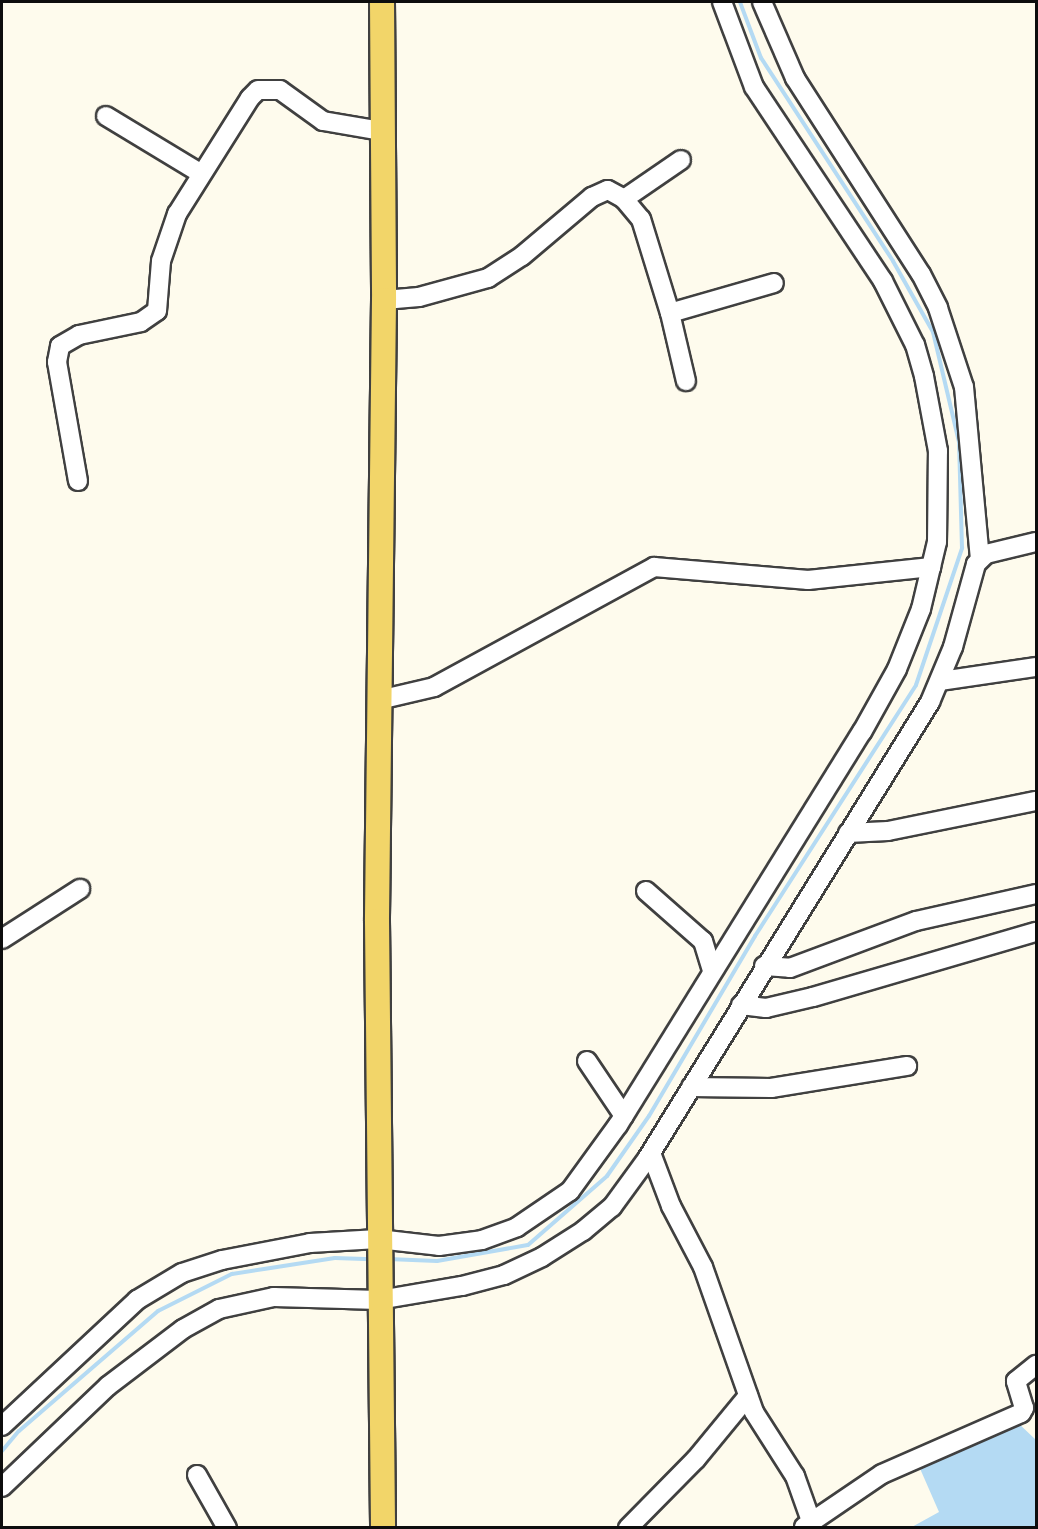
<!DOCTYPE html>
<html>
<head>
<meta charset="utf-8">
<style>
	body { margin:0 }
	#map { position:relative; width:1038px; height:1529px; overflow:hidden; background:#fefbed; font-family:"Crimson Pro",serif }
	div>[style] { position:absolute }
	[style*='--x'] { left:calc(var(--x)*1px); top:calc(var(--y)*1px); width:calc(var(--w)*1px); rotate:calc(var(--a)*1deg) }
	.water>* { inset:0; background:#b4daf3 }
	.stream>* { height:4px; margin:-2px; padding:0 2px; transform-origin:2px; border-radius:2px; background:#b4daf3 }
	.roads { filter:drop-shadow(2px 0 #404040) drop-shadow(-2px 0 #404040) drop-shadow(0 2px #404040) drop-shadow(0 -2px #404040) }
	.minor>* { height:18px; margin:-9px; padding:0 9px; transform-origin:9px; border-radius:9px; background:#fff }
	.major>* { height:24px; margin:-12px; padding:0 12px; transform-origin:12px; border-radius:12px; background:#f2d569 }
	span { translate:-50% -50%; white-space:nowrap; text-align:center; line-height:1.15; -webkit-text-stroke:6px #fff; paint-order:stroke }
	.frame { position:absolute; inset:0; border:3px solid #0d0d0d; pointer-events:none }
</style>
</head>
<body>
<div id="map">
	<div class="water">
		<i style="clip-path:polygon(1014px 1419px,1036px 1440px,1036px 1527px,910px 1528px,939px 1512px,918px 1464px)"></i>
	</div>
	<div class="stream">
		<i style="--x:388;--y:1259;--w:49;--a:2.3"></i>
		<i style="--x:437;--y:1261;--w:92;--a:-10"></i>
		<i style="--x:528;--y:1245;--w:105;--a:-41.1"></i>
		<i style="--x:607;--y:1176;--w:73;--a:-55"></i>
		<i style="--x:649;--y:1116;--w:209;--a:-59.5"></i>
		<i style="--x:755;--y:936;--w:298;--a:-57.3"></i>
		<i style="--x:916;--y:685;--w:145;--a:-71.4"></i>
		<i style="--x:962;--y:548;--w:106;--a:-91.6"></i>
		<i style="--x:959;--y:442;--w:113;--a:-103.3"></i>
		<i style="--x:933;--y:332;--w:81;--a:-119.4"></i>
		<i style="--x:893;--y:261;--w:242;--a:-123"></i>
		<i style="--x:761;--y:58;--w:60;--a:-110.6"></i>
		<i style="--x:2;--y:1451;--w:26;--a:-50"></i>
		<i style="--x:19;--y:1431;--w:184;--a:-40.8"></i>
		<i style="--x:158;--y:1311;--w:83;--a:-26.6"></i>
		<i style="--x:232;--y:1274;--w:104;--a:-8.8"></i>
		<i style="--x:335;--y:1258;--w:37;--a:2"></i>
	</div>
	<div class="roads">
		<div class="minor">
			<i style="--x:762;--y:2;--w:83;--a:66.5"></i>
			<i style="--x:795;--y:78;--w:233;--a:57.3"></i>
			<i style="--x:921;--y:274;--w:38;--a:63"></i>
			<i style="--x:938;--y:308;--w:83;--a:71.8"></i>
			<i style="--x:964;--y:387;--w:173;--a:84.7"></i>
			<i style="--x:106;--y:116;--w:110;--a:31.2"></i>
			<i style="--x:624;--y:199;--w:69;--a:-34.4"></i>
			<i style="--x:384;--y:300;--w:35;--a:-5"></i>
			<i style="--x:419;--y:297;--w:72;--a:-15.4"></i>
			<i style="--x:488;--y:278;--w:40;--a:-32.9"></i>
			<i style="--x:522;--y:256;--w:92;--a:-40.1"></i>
			<i style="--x:592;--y:197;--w:17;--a:-24"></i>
			<i style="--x:608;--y:190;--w:18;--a:29"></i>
			<i style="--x:624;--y:199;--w:26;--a:50"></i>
			<i style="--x:641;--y:219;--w:98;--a:72.9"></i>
			<i style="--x:670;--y:313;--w:108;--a:-16.1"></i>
			<i style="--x:670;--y:313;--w:70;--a:76.8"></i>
			<i style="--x:78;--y:481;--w:121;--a:-100"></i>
			<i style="--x:57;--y:362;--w:16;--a:-79"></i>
			<i style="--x:60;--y:346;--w:22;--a:-30"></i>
			<i style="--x:79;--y:335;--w:63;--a:-11.8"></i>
			<i style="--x:141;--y:322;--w:19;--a:-35"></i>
			<i style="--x:157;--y:311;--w:50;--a:-85.4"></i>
			<i style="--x:161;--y:261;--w:50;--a:-71.2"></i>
			<i style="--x:177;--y:214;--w:137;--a:-57.8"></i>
			<i style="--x:250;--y:98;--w:11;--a:-45"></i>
			<i style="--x:258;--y:90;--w:22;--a:0"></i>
			<i style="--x:280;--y:90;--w:53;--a:35.8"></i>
			<i style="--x:323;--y:121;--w:60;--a:9.6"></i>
			<i style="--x:940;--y:681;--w:97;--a:-8.3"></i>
			<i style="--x:379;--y:700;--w:57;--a:-13.3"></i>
			<i style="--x:434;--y:687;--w:251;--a:-28.6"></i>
			<i style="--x:654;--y:567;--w:155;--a:4.8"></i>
			<i style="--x:808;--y:580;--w:124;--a:-6"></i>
			<i style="--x:848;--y:833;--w:40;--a:-2.9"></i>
			<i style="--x:888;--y:831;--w:151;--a:-11.5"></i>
			<i style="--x:646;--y:891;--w:76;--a:41.3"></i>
			<i style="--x:703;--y:941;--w:31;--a:73"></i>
			<i style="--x:2;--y:939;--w:93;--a:-32.7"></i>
			<i style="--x:764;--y:966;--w:26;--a:4"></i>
			<i style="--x:790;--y:968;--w:134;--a:-20.5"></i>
			<i style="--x:916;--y:921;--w:123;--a:-12.7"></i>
			<i style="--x:741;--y:1005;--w:25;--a:7"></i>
			<i style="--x:766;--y:1008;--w:48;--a:-13.2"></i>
			<i style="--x:813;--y:997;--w:232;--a:-16.3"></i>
			<i style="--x:587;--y:1061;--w:66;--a:56.1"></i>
			<i style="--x:691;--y:1087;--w:80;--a:0.7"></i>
			<i style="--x:771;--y:1088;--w:138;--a:-9.2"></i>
			<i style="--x:651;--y:1153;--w:57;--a:69.3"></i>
			<i style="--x:671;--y:1206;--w:69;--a:62.3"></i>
			<i style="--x:703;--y:1267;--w:154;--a:70.6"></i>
			<i style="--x:754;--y:1412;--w:76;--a:57.4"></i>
			<i style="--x:795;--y:1476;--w:48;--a:70.4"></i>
			<i style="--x:2;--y:1426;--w:185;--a:-43"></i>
			<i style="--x:137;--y:1300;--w:52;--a:-31"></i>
			<i style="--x:182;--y:1273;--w:42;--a:-18"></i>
			<i style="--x:222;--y:1260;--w:90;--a:-10.9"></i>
			<i style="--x:310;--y:1243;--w:68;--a:-3.4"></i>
			<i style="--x:378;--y:1239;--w:61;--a:6.5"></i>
			<i style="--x:439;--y:1246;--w:43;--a:-7.9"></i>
			<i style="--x:482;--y:1240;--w:37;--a:-20"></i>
			<i style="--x:517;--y:1227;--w:64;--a:-34.2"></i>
			<i style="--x:570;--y:1191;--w:82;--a:-54"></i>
			<i style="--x:618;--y:1125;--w:463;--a:-58.2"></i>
			<i style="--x:862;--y:732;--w:72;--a:-60.9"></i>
			<i style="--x:897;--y:669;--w:65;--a:-68.2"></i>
			<i style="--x:921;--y:609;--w:69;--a:-76.6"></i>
			<i style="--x:937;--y:542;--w:91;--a:-89.4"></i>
			<i style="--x:938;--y:451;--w:76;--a:-100.6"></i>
			<i style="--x:924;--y:376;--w:32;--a:-106"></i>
			<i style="--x:915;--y:345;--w:72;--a:-116.6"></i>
			<i style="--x:883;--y:281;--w:233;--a:-123.6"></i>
			<i style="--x:754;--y:87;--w:91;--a:-110.6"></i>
			<i style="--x:197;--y:1475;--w:61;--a:60.5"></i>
			<i style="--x:2;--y:1487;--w:146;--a:-43.6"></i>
			<i style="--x:108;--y:1386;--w:94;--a:-37.2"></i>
			<i style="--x:183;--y:1329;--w:41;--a:-29.1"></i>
			<i style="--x:219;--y:1309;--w:56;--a:-12.3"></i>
			<i style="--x:274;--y:1297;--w:105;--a:1.6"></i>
			<i style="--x:379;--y:1300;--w:84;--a:-9.6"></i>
			<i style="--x:462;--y:1286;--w:43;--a:-14.7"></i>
			<i style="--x:504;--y:1275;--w:42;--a:-25.3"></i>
			<i style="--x:542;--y:1257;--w:49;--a:-32.4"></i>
			<i style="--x:583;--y:1231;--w:38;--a:-40"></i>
			<i style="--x:612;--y:1207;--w:59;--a:-53.9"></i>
			<i style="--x:647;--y:1159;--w:538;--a:-58.23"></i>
			<i style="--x:930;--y:702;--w:60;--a:-67.3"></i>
			<i style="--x:953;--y:647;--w:86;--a:-74.5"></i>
			<i style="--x:976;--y:564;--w:14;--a:-45"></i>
			<i style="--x:986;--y:554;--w:51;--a:-13.5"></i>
			<i style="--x:804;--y:1527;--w:94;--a:-34.2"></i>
			<i style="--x:882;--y:1474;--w:152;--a:-23.7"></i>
			<i style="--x:1021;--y:1413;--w:6;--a:-59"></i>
			<i style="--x:1024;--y:1408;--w:28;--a:-107"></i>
			<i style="--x:1016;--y:1381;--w:26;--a:-39"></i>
			<i style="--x:628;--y:1528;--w:97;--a:-45.4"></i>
			<i style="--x:696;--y:1459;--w:82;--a:-50.5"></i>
		</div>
		<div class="major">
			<i style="--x:382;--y:2;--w:298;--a:89.6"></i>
			<i style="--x:384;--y:300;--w:621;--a:90.65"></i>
			<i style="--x:377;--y:921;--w:607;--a:89.43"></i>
		</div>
	</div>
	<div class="frame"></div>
</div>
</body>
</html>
